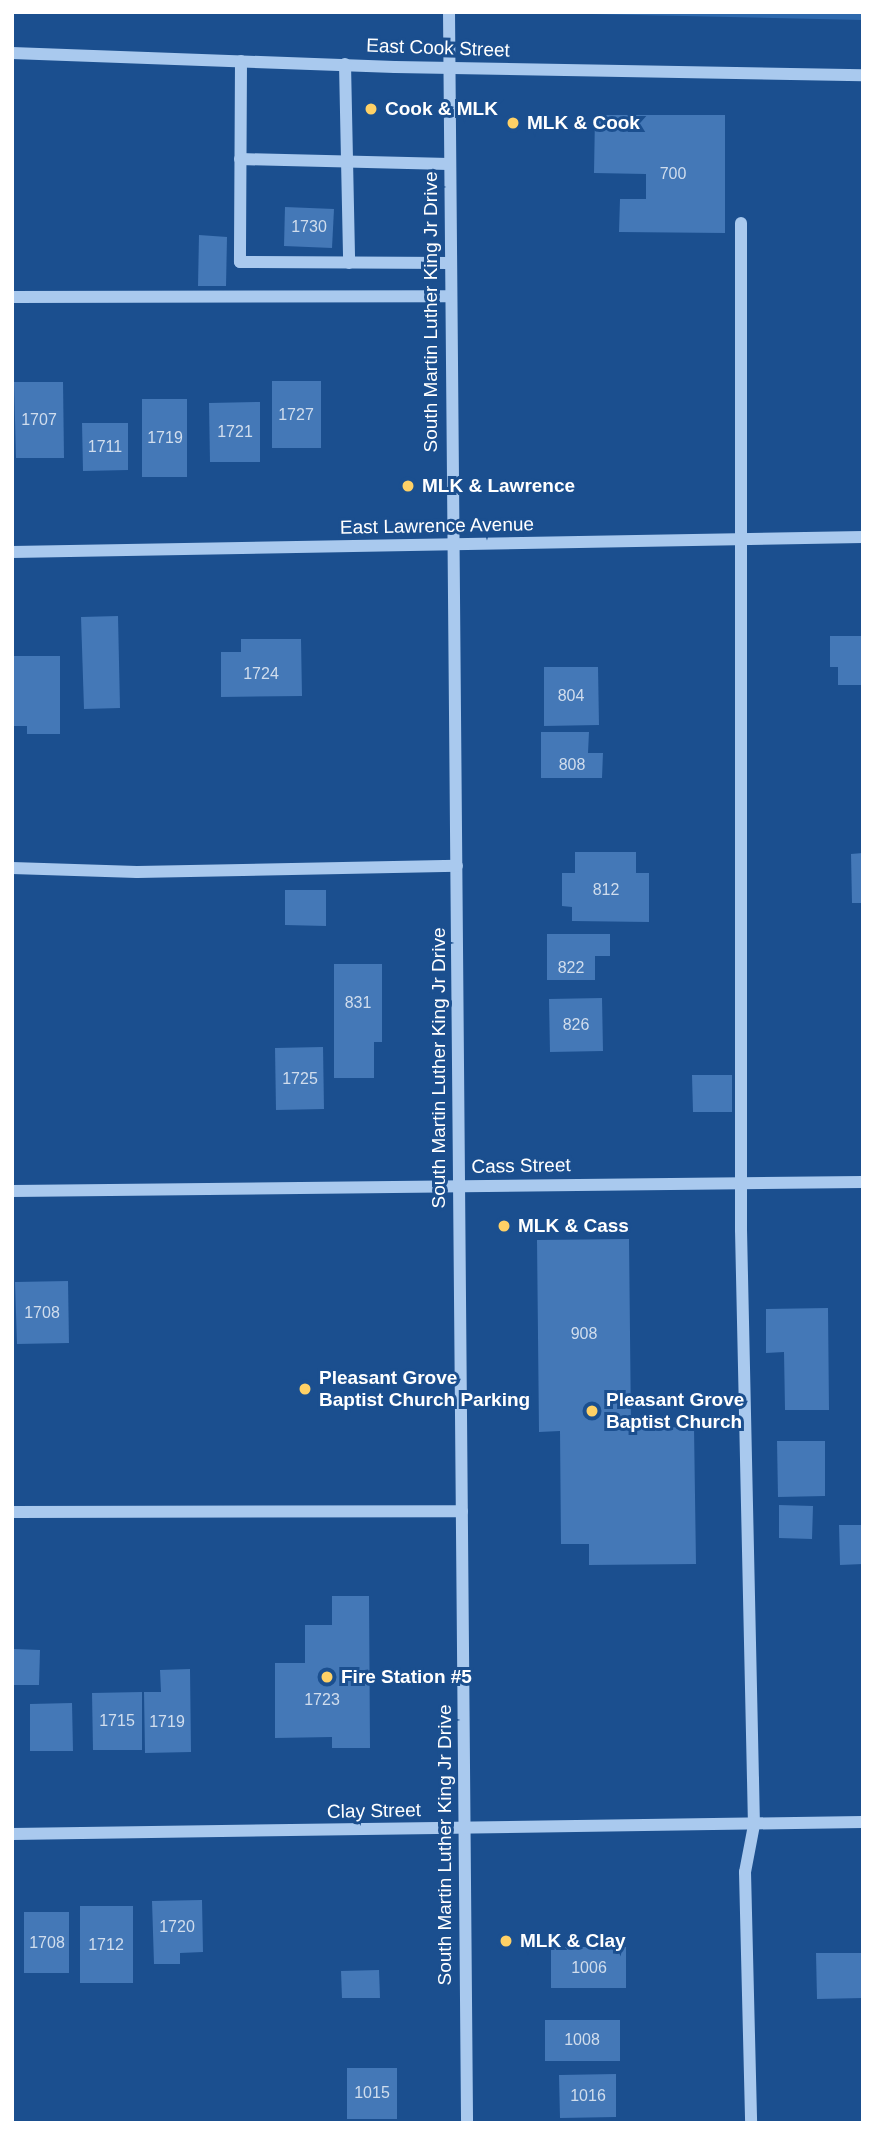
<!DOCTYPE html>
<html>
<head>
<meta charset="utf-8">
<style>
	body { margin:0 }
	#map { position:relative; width:875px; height:2135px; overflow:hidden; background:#1b4f8f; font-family:Helvetica,sans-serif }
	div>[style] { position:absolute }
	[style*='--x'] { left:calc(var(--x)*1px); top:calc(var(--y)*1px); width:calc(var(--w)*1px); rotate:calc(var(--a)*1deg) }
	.green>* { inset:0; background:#2e69ad }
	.building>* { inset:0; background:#4478b7 }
	.path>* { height:4.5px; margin-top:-2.25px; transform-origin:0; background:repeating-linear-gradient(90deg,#a9c9ee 0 3.5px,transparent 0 8.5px) }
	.minor>* { height:12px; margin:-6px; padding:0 6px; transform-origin:6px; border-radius:6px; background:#a9c9ee }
	.dots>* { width:19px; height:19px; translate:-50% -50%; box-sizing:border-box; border:4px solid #1b4f8f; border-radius:50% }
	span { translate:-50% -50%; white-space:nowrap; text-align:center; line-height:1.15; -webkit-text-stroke:6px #1b4f8f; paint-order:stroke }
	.number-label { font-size:16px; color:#d0dded }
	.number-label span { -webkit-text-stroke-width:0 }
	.street-label { font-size:19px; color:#fff }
	.poi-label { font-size:19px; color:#fff; font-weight:700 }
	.left { translate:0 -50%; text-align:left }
	.frame { position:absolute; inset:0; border:14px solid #fff; pointer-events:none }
</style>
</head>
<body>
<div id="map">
	<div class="green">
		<i style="clip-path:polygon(588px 12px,863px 12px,863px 20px,591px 14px)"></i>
	</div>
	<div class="building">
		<i style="clip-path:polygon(595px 115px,725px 115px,725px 233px,619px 232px,620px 199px,646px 199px,646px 174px,594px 173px)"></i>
		<i style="clip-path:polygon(285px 207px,334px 209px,332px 248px,284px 246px)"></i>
		<i style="clip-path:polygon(199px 235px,227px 237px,226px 286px,198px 286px)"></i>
		<i style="clip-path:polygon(272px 381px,321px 381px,321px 448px,272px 448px)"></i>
		<i style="clip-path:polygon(14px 382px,63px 382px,64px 458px,16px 458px)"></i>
		<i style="clip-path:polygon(142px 399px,187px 399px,187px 477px,142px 477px)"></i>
		<i style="clip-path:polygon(260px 402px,260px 462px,210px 462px,209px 403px)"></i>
		<i style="clip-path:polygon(82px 423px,128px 423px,128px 470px,83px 471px)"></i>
		<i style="clip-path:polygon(118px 616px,120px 708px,84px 709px,81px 617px)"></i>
		<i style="clip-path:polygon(830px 636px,863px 636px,863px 685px,838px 685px,838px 667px,830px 667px)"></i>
		<i style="clip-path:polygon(241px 639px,301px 639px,302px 696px,221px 697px,221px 652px,241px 652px)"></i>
		<i style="clip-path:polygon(12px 656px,60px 656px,60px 734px,27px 734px,27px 726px,13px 726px)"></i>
		<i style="clip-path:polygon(544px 667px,598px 667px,599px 725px,544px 726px)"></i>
		<i style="clip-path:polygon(541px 732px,589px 732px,588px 753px,603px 753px,602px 778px,541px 778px)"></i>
		<i style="clip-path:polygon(575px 852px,636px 852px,636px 873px,649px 873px,649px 922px,572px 921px,572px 907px,562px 906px,562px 873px,575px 873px)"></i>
		<i style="clip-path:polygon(863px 853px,863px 903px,852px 903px,851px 854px)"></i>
		<i style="clip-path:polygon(285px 890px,326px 890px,326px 926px,285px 925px)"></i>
		<i style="clip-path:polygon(547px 934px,610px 934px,610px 956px,595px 956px,595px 980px,547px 980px)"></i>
		<i style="clip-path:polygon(334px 964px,382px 964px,382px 1042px,374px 1042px,374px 1078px,334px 1078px)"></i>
		<i style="clip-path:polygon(602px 998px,603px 1051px,550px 1052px,549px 999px)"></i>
		<i style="clip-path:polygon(323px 1047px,324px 1109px,276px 1110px,275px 1048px)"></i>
		<i style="clip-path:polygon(692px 1075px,732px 1075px,732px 1112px,693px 1112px)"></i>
		<i style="clip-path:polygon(629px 1239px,631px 1428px,694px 1427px,696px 1564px,589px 1565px,589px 1544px,561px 1544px,560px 1431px,539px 1432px,537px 1240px)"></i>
		<i style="clip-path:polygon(68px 1281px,69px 1343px,17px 1344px,15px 1282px)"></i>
		<i style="clip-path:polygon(828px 1308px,829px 1410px,785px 1410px,784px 1352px,766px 1353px,766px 1309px)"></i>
		<i style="clip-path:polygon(777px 1441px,825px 1441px,825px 1496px,778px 1497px)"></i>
		<i style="clip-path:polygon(779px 1505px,813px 1506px,812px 1539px,779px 1538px)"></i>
		<i style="clip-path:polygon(839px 1525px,863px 1525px,863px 1564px,840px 1565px)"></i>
		<i style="clip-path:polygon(332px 1596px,369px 1596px,370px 1748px,332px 1748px,332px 1737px,275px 1738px,275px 1663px,305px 1663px,305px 1625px,332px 1625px)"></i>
		<i style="clip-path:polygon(14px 1649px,40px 1650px,39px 1685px,13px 1685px)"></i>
		<i style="clip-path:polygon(190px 1669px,191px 1752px,145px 1753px,144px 1692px,161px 1692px,160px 1670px)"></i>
		<i style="clip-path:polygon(142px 1692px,142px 1750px,93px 1750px,92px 1693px)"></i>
		<i style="clip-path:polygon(72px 1703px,73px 1751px,30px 1751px,30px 1704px)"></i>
		<i style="clip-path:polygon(202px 1900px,203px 1952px,180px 1953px,180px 1964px,154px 1964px,152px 1901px)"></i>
		<i style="clip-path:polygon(80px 1906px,133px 1906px,133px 1983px,80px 1983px)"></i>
		<i style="clip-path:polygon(24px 1912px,69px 1912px,69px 1973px,24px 1973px)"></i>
		<i style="clip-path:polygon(551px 1947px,626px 1947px,626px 1988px,551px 1988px)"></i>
		<i style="clip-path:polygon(816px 1953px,863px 1953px,863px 1998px,817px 1999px)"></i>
		<i style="clip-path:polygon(379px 1970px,380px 1998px,342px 1998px,341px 1971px)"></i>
		<i style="clip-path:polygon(545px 2020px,620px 2020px,620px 2061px,545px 2061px)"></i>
		<i style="clip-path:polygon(347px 2068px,397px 2068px,397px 2119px,347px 2119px)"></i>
		<i style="clip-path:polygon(616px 2074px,616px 2117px,560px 2118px,559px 2075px)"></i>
	</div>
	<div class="path">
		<i style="--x:403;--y:1403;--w:22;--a:0"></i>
		<i style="--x:495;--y:1404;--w:24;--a:0"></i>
	</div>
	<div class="minor">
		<i style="--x:449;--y:12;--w:2111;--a:89.51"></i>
		<i style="--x:12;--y:53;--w:383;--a:2.1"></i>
		<i style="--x:395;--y:67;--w:468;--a:1"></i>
		<i style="--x:241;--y:61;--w:201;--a:90.3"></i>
		<i style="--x:240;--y:262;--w:211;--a:0.3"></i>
		<i style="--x:345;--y:64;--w:199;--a:88.8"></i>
		<i style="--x:240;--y:159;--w:209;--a:1.4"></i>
		<i style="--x:741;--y:223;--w:1007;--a:90"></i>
		<i style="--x:741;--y:1230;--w:549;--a:88.75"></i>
		<i style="--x:753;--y:1779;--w:46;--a:88.8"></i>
		<i style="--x:754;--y:1825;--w:48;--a:100.8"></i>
		<i style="--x:745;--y:1872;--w:251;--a:88.6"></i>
		<i style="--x:12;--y:297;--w:439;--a:-0.1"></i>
		<i style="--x:12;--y:552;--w:851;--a:-1.01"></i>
		<i style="--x:12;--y:868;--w:125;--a:1.8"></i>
		<i style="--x:137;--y:872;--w:320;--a:-1.1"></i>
		<i style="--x:12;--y:1191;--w:851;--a:-0.61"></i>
		<i style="--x:12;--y:1512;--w:450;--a:-0.1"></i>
		<i style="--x:12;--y:1834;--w:851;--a:-0.81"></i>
	</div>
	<div class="dots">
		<i style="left:371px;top:109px;background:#ffd166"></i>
		<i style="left:513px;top:123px;background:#ffd166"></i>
		<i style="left:408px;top:486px;background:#ffd166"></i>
		<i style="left:504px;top:1226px;background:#ffd166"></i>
		<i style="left:305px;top:1389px;background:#ffd166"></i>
		<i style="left:592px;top:1411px;background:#ffd166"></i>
		<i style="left:327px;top:1677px;background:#ffd166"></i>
		<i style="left:506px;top:1941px;background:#ffd166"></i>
	</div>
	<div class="number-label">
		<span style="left:673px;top:174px">700</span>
		<span style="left:309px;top:227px">1730</span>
		<span style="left:296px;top:415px">1727</span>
		<span style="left:39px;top:420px">1707</span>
		<span style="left:235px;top:432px">1721</span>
		<span style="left:165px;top:438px">1719</span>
		<span style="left:105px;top:447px">1711</span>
		<span style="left:261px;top:674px">1724</span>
		<span style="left:571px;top:696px">804</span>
		<span style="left:572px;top:765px">808</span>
		<span style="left:606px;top:890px">812</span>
		<span style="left:571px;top:968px">822</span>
		<span style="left:358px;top:1003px">831</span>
		<span style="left:576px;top:1025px">826</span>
		<span style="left:300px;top:1079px">1725</span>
		<span style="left:42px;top:1313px">1708</span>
		<span style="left:584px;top:1334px">908</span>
		<span style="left:322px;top:1700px">1723</span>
		<span style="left:117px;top:1721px">1715</span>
		<span style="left:167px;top:1722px">1719</span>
		<span style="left:177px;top:1927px">1720</span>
		<span style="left:47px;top:1943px">1708</span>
		<span style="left:106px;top:1945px">1712</span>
		<span style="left:589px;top:1968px">1006</span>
		<span style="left:582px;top:2040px">1008</span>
		<span style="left:372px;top:2093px">1015</span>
		<span style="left:588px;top:2096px">1016</span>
	</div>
	<div class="street-label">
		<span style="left:438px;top:48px;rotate:2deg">East Cook Street</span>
		<span style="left:431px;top:312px;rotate:-90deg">South Martin Luther King Jr Drive</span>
		<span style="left:437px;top:526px;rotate:-1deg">East Lawrence Avenue</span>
		<span style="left:439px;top:1068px;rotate:-90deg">South Martin Luther King Jr Drive</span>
		<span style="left:521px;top:1166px;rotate:-1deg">Cass Street</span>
		<span style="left:374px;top:1811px;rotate:-1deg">Clay Street</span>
		<span style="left:445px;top:1845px;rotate:-90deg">South Martin Luther King Jr Drive</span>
	</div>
	<div class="poi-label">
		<span class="left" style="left:385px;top:109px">Cook &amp; MLK</span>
		<span class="left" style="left:527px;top:123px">MLK &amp; Cook</span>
		<span class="left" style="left:422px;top:486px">MLK &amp; Lawrence</span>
		<span class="left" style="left:518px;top:1226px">MLK &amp; Cass</span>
		<span class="left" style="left:319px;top:1389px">Pleasant Grove<br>Baptist Church Parking</span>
		<span class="left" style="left:606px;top:1411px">Pleasant Grove<br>Baptist Church</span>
		<span class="left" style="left:341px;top:1677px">Fire Station #5</span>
		<span class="left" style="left:520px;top:1941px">MLK &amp; Clay</span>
	</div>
	<div class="frame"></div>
</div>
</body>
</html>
